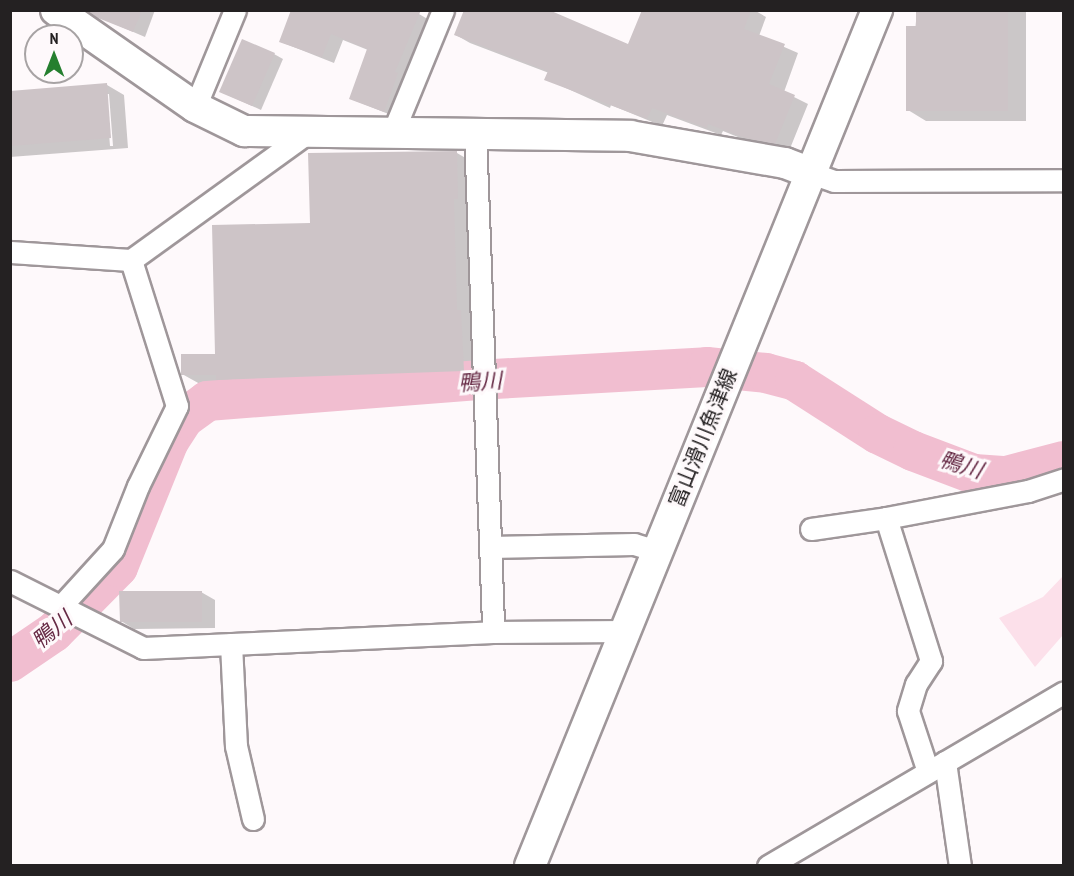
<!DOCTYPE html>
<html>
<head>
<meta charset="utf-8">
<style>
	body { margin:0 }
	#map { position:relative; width:1074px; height:876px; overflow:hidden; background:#fef9fb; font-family:"PT Sans Narrow","Noto Sans JP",sans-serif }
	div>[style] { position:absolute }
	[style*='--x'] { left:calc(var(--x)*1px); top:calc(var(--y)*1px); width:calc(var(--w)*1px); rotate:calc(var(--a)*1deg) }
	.green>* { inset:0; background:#fce0ea }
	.shadow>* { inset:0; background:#0003 }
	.river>* { height:40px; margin:-20px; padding:0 20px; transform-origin:20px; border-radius:20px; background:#f1bed0 }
	.building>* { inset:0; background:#cdc4c7 }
	.roads { filter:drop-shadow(2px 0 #9f979a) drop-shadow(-2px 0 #9f979a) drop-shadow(0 2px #9f979a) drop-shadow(0 -2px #9f979a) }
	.street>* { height:21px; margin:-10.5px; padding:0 10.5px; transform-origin:10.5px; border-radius:10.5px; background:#fff }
	.secondary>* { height:30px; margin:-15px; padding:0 15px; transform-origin:15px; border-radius:15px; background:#fff }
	span { translate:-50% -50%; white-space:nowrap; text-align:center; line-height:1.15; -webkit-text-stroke:6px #fef9fb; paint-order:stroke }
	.street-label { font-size:21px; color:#242122 }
	.water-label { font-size:22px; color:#662a45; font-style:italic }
	.frame { position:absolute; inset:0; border:12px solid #242122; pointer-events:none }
	.north { position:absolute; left:24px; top:24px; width:60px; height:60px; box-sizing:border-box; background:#fef9fb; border:2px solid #a7a3a4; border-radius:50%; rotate:0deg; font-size:16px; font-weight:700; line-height:24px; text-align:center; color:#242122 }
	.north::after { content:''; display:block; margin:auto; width:21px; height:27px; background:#257f2f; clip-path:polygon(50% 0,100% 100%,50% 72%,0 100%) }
</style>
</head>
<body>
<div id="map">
	<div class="green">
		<i style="clip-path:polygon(1063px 576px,1063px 635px,1035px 667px,999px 618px,1043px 597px)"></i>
	</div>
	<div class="shadow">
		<i style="clip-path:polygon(107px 10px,155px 10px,145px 37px,103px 19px)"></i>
		<i style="clip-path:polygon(644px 10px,754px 10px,766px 17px,759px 36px,798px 53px,784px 92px,808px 104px,789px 151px,760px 146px,723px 131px,721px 135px,667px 115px,662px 126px,611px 105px,610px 108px,546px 79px,549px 73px,470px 43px,456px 35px,629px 45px)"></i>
		<i style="clip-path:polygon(917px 10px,1026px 10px,1026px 121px,926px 121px,908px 110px)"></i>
		<i style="clip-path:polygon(419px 14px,431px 21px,396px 117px,351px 99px,368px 50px,343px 40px,334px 63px,281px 42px)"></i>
		<i style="clip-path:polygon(274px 54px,283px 59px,261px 110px,221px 92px)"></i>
		<i style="clip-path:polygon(evenodd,107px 85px,124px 95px,128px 148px,10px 157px,10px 92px,107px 85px,106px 94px,109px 94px,113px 146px,110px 146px,106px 94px)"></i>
		<i style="clip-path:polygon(457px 153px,474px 163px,481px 381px,235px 389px,227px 384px,200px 384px,182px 374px,217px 356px,311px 224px)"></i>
		<i style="clip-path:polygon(201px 592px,215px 600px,215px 628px,134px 629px,121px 621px)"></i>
	</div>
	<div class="river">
		<i style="--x:10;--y:662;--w:53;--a:-34.3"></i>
		<i style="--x:54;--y:632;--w:91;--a:-45.4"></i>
		<i style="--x:118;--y:567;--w:136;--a:-68"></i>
		<i style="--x:169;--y:441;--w:27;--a:-57"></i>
		<i style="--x:184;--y:418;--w:29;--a:-36"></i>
		<i style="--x:207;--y:401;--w:288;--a:-4.4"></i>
		<i style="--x:494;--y:379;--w:213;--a:-3.2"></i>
		<i style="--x:707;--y:367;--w:59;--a:5.8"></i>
		<i style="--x:766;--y:373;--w:30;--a:15"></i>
		<i style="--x:795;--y:381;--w:98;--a:32.6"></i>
		<i style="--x:878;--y:434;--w:39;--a:26"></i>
		<i style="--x:913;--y:451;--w:65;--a:20.7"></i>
		<i style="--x:974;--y:474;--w:32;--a:4"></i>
		<i style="--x:1006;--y:476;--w:60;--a:-14.5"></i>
	</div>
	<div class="building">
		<i style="clip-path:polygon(87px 10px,142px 10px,133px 32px,98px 18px)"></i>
		<i style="clip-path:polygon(291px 10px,421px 10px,395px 72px,398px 73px,384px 112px,349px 99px,367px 49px,331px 34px,322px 57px,279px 42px)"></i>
		<i style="clip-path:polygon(464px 10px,549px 10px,628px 44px,642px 10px,751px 10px,744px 29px,785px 44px,769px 84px,795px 95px,775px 144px,745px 138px,708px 124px,707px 128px,652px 108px,647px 119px,544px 80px,548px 71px,454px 35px)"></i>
		<i style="clip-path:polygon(916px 10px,1008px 10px,1008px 111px,906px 111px,906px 26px,916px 26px)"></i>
		<i style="clip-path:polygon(242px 39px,275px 53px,252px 106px,219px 92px)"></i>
		<i style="clip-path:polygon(107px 83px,111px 138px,10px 146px,10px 91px)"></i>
		<i style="clip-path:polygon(457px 151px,458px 199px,454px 199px,457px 310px,461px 310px,464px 371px,216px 380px,216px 375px,181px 375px,181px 354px,215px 354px,212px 225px,310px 223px,308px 153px)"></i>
		<i style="clip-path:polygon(119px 591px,202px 591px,202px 622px,120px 622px)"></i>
	</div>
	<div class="roads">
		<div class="street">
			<i style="--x:195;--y:107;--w:105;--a:-67.6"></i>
			<i style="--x:393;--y:132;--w:132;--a:-67.7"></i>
			<i style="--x:475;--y:133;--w:499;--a:87.9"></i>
			<i style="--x:811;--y:173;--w:24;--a:19"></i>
			<i style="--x:834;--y:181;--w:230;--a:-0.2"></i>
			<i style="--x:10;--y:252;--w:121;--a:3.8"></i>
			<i style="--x:886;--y:518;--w:145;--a:-10.8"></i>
			<i style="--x:1028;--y:491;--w:38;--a:-18"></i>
			<i style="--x:811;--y:529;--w:76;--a:-8.3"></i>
			<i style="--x:886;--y:518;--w:150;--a:72.5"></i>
			<i style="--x:931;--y:661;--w:27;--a:123"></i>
			<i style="--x:916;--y:684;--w:28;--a:107"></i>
			<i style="--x:908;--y:711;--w:64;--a:71.8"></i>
			<i style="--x:490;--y:547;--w:144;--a:-1.2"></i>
			<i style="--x:634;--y:544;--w:24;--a:17"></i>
			<i style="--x:10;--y:581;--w:149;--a:26.7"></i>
			<i style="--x:143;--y:648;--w:350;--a:-2.6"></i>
			<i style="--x:493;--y:632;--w:132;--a:-0.4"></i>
			<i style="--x:61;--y:606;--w:77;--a:-47.6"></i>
			<i style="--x:113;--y:549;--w:68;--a:-68.4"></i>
			<i style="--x:138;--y:486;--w:89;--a:-64"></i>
			<i style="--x:177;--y:406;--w:153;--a:-107.5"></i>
			<i style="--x:131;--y:260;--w:221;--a:-35.8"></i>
			<i style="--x:231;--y:644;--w:102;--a:87.2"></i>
			<i style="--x:236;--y:746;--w:75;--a:76.9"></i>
			<i style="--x:945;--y:762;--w:105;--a:81.8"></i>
			<i style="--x:768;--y:866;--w:343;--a:-30.4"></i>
		</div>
		<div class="secondary">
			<i style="--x:56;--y:10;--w:169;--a:34.9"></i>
			<i style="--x:195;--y:107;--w:55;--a:26.1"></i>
			<i style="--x:244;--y:131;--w:386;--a:0.7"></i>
			<i style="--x:630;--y:136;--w:157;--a:9.9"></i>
			<i style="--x:785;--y:163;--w:28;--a:21"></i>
			<i style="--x:530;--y:866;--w:924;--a:-67.93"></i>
		</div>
	</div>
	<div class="street-label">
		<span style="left:703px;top:438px;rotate:-68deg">富山滑川魚津線</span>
	</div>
	<div class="water-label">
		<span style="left:480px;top:382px;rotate:-4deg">鴨川</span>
		<span style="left:961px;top:465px;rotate:17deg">鴨川</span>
		<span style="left:52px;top:630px;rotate:-40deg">鴨川</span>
	</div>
	<div class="frame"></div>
	<div class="north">N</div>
</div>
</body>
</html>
